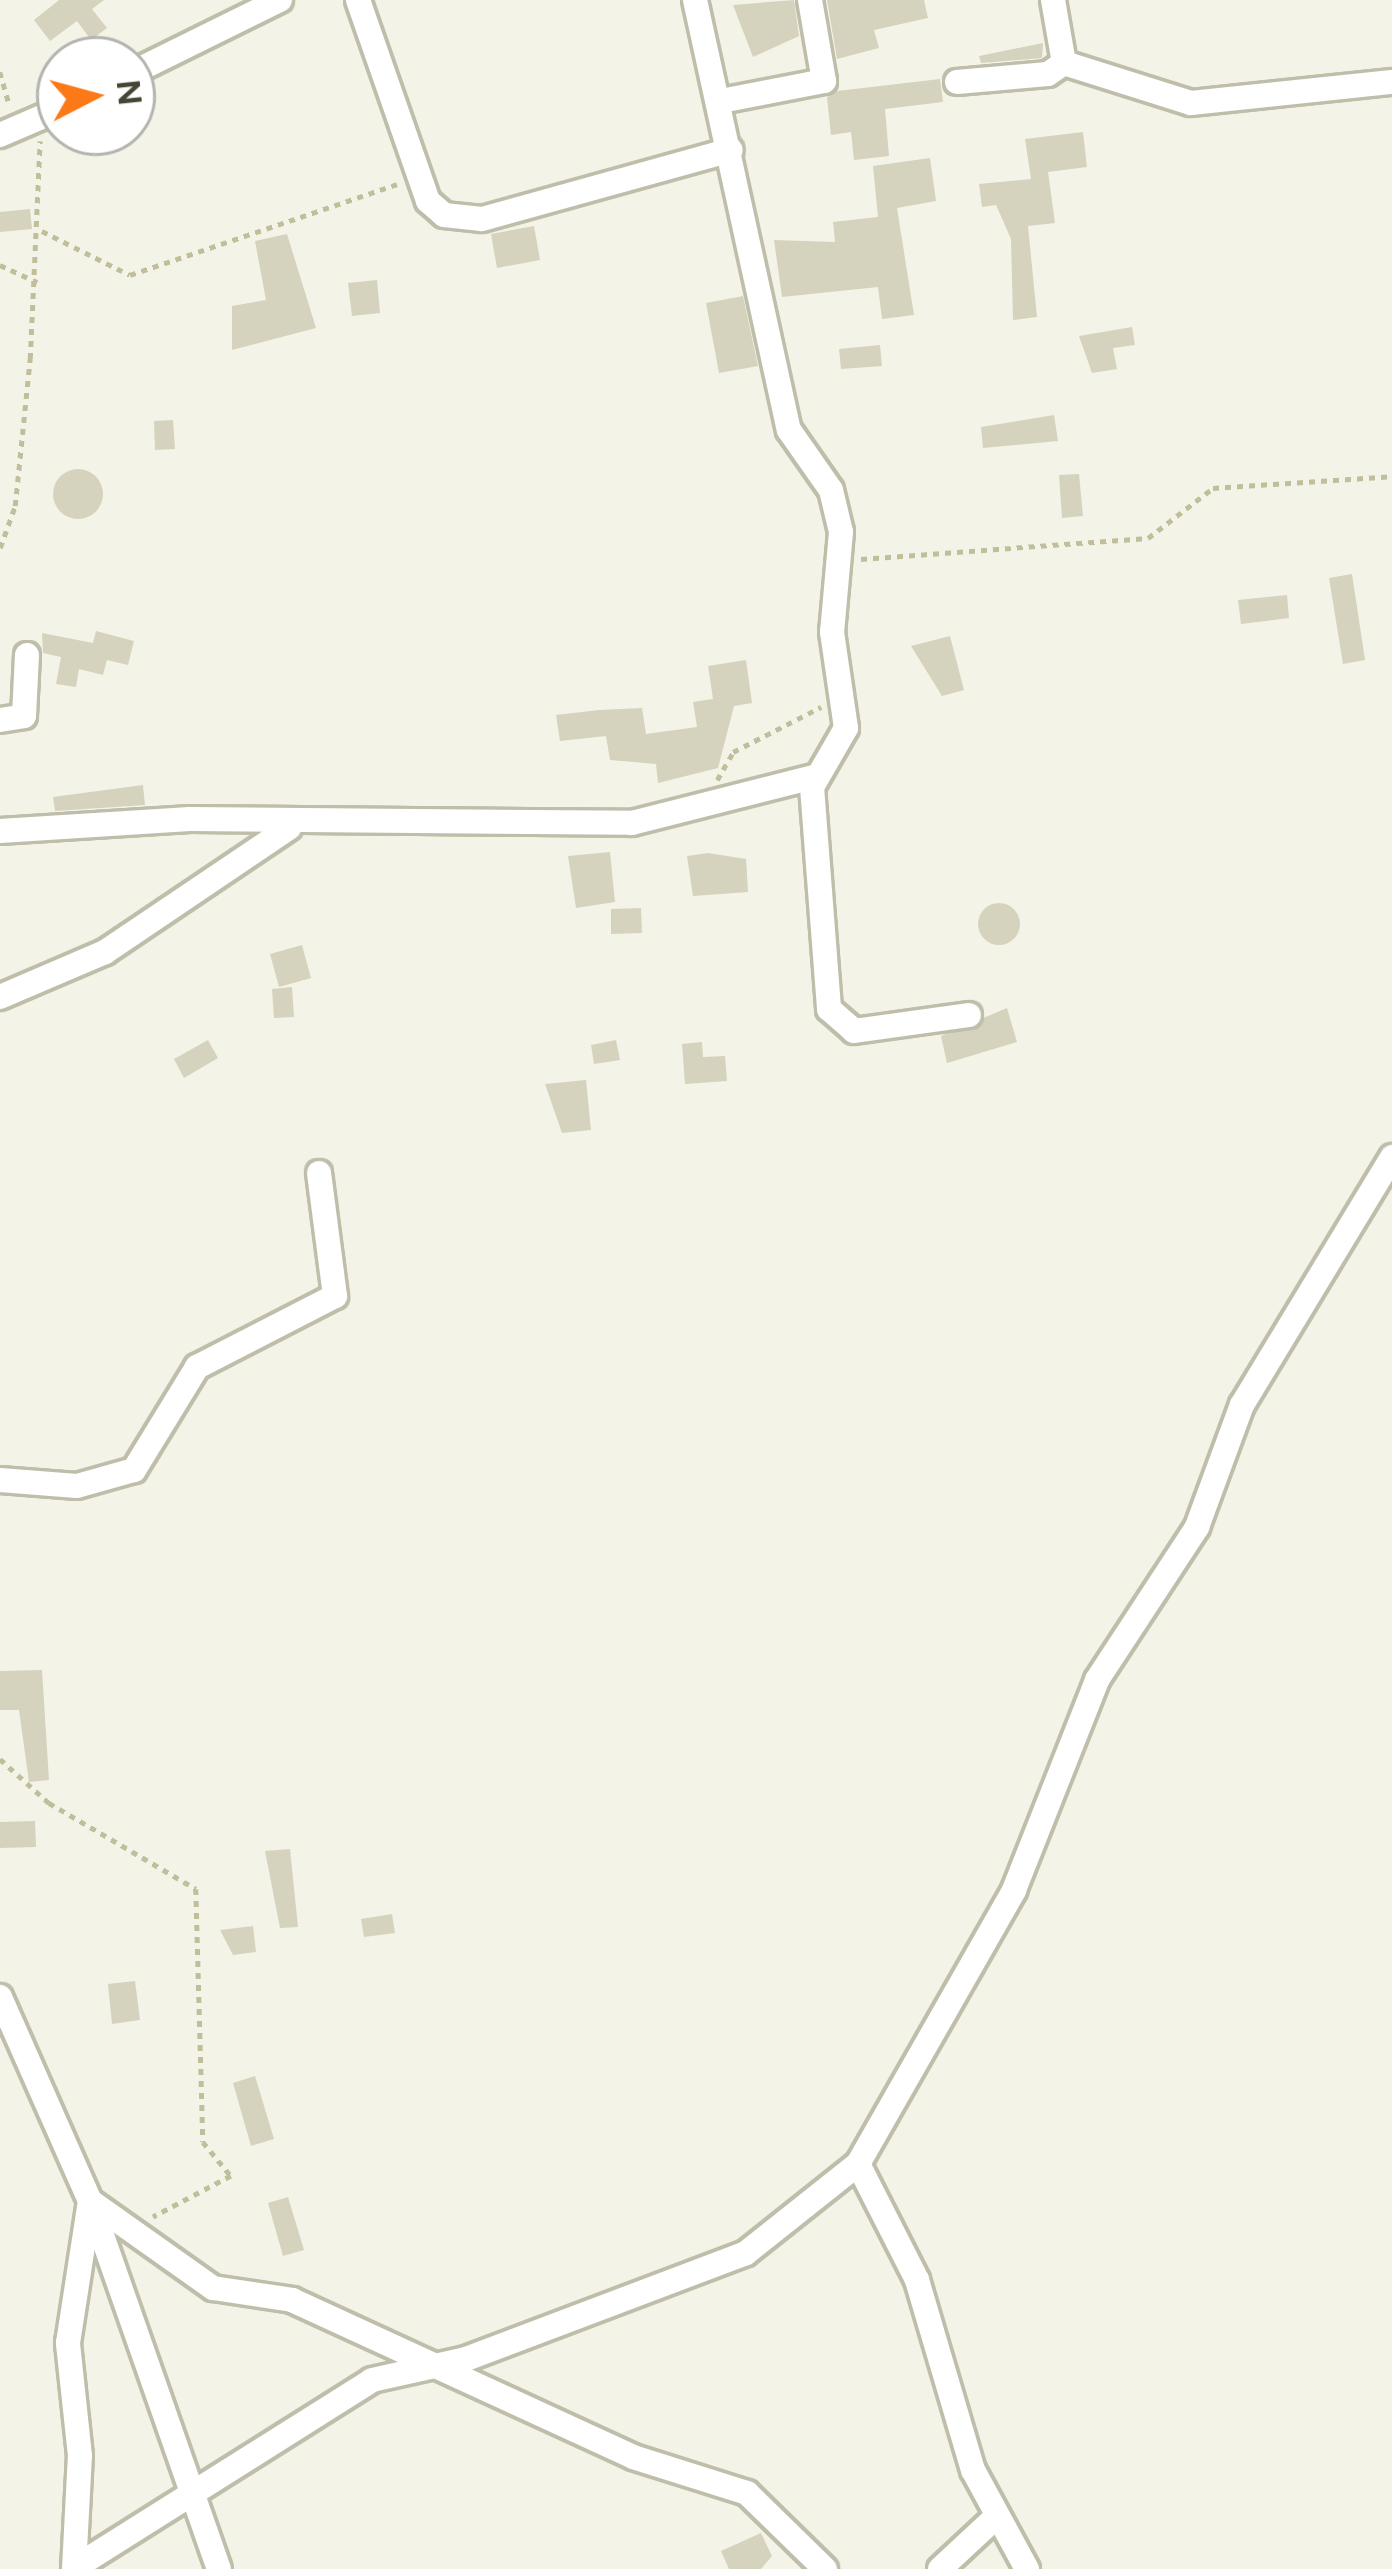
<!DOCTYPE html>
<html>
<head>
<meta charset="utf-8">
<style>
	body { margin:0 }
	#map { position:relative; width:1392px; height:2569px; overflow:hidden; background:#f4f3e7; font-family:Figtree,sans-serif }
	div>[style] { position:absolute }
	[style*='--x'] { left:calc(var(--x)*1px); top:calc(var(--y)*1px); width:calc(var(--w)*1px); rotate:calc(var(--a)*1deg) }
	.building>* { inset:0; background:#d5d3bd }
	.round { border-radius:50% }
	.path>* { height:4.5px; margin-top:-2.25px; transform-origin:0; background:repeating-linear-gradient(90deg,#c1be9b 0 6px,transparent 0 12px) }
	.roads { filter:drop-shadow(3px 0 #bfbeaa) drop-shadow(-3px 0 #bfbeaa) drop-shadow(0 3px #bfbeaa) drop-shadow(0 -3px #bfbeaa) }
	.minor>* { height:24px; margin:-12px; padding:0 12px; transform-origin:12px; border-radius:12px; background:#fff }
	span { translate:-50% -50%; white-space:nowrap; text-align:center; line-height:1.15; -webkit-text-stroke:10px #fff; paint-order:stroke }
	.north { position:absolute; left:36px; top:36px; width:120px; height:120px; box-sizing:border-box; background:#fff; border:3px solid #b5b5af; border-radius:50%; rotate:84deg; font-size:33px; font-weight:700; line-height:48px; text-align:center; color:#474536 }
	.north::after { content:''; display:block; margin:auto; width:42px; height:54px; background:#fb7917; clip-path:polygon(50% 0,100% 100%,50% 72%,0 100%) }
</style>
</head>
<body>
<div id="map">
	<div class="building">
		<i style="clip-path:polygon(59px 0,104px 0,92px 9px,107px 28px,91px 40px,77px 21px,50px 41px,34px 20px)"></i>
		<i style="clip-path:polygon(794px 0,799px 36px,753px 57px,733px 5px)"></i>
		<i style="clip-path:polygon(827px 0,924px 0,928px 18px,874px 30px,879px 48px,837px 59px)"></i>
		<i style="clip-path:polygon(1043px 43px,1042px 58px,981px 63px,979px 56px)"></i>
		<i style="clip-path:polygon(940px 79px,943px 102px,885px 109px,889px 156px,854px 160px,851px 132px,831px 135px,827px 97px,837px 91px)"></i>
		<i style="clip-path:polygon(1083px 132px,1087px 167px,1048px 172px,1055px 223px,1028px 226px,1037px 317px,1013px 320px,1011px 239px,996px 205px,982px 207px,979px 184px,1031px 179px,1025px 139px)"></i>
		<i style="clip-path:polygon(930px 158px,936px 201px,897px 208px,914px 315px,882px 319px,878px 287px,782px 297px,774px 240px,835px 242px,833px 222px,878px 217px,873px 166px)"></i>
		<i style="clip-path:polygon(30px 209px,32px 229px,0 232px,0 212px)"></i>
		<i style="clip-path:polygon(534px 226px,540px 260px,497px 268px,491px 234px)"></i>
		<i style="clip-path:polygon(287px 234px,316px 328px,232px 350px,232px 306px,266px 300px,255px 241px)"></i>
		<i style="clip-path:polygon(377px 280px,380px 313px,352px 316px,348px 283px)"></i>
		<i style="clip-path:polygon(743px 296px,758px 366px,719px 373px,706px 303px)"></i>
		<i style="clip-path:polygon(1132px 327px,1135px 345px,1113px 348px,1117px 369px,1092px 373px,1079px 336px)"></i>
		<i style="clip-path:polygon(880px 345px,882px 366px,841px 369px,839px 349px)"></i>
		<i style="clip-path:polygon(1054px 415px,1058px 441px,983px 448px,981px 427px)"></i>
		<i style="clip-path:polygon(173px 420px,175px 449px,155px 450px,154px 421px)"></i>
		<i class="round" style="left:53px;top:469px;width:50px;height:50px"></i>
		<i style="clip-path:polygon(1079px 474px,1083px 516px,1062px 518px,1059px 475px)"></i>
		<i style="clip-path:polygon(1352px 574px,1365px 660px,1343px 664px,1329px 578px)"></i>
		<i style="clip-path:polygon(1287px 595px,1289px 618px,1241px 624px,1238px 600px)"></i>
		<i style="clip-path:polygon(96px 631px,134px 641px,128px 665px,107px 660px,103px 675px,79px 669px,76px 687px,56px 684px,61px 657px,43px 653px,42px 633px,93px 643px)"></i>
		<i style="clip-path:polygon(950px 636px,964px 690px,942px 696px,911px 646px)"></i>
		<i style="clip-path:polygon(746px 660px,752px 703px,734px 706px,718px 768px,658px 783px,656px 764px,610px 760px,606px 736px,560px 741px,556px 715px,599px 710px,642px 708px,646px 734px,697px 727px,693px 702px,713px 699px,708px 666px)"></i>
		<i style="clip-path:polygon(143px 785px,145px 805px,55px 811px,53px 797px)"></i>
		<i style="clip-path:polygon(610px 852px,615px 902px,576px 908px,568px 856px)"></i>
		<i style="clip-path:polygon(708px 853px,746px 859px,748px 892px,693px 896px,687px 856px)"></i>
		<i class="round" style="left:978px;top:903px;width:42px;height:42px"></i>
		<i style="clip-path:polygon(641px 908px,642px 933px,611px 934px,611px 909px)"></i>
		<i style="clip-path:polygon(302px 945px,311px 978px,279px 987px,270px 954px)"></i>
		<i style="clip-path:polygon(292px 987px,294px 1017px,274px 1018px,272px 989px)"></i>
		<i style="clip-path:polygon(1007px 1008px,1017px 1042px,947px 1063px,941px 1036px)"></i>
		<i style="clip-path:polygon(208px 1040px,218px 1058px,184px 1078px,174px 1059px)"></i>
		<i style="clip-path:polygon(616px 1040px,620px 1060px,594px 1064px,591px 1045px)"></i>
		<i style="clip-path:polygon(702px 1042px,703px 1057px,725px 1056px,727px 1081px,685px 1084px,682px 1044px)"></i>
		<i style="clip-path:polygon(586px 1080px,591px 1130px,562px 1133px,545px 1084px)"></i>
		<i style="clip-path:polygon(42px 1670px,49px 1780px,29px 1782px,19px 1710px,0 1710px,0 1671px)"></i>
		<i style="clip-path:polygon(35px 1821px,36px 1847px,0 1848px,0 1822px)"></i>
		<i style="clip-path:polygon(290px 1849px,298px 1927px,280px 1928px,265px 1851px)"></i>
		<i style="clip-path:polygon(392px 1914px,395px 1933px,364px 1937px,361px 1919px)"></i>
		<i style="clip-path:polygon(253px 1926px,256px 1952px,233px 1955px,220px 1930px)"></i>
		<i style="clip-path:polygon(135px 1981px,140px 2020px,112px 2024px,108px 1984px)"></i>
		<i style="clip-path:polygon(255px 2076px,274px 2139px,251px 2146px,233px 2083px)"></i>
		<i style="clip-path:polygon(288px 2197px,304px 2250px,283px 2256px,268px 2203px)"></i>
		<i style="clip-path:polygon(761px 2533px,772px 2556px,761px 2569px,729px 2569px,721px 2551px)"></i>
	</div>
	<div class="path">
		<i style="--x:0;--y:72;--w:35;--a:74"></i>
		<i style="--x:42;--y:231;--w:98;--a:26.6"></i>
		<i style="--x:130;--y:275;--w:282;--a:-18.8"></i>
		<i style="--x:0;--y:265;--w:41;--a:24.7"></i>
		<i style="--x:0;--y:548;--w:45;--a:-70.3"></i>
		<i style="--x:15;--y:506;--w:148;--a:-84.2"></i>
		<i style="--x:30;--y:359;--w:218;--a:-87.4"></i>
		<i style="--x:861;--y:559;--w:288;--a:-4.2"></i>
		<i style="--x:1148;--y:538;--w:82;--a:-37.6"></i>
		<i style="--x:1213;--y:488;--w:179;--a:-3.8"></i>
		<i style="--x:717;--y:780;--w:32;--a:-60"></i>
		<i style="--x:733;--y:752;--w:99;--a:-27.1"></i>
		<i style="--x:0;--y:1759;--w:66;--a:41.9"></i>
		<i style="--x:49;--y:1803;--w:170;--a:30.3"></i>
		<i style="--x:196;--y:1889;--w:253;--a:88.4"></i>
		<i style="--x:203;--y:2142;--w:44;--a:50.5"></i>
		<i style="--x:231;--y:2176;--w:88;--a:152.3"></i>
	</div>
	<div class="roads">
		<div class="minor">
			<i style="--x:358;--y:0;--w:213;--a:70.8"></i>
			<i style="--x:428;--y:201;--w:21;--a:41"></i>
			<i style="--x:444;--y:215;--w:38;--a:6"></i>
			<i style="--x:482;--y:219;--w:258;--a:-15.5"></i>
			<i style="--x:695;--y:0;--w:440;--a:77.7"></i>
			<i style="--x:789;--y:430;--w:73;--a:55"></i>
			<i style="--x:831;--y:490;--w:43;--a:76.6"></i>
			<i style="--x:841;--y:532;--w:100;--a:95.1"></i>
			<i style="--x:832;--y:632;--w:97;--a:81.7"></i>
			<i style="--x:846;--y:728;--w:68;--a:120"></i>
			<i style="--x:812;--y:787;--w:223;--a:85.6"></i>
			<i style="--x:829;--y:1009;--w:33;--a:41"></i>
			<i style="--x:854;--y:1031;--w:116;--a:-7.9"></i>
			<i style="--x:1053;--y:0;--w:64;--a:80.1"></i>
			<i style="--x:132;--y:73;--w:165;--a:-26.3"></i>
			<i style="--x:957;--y:82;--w:91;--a:-5"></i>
			<i style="--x:1048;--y:74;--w:19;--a:-35"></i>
			<i style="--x:1064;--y:63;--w:133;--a:17.5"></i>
			<i style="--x:1191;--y:103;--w:202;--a:-6"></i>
			<i style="--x:721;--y:101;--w:105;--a:-11"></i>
			<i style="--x:824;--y:81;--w:82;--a:-99.8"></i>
			<i style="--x:0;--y:135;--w:65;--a:-23.4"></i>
			<i style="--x:0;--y:720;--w:24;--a:-9"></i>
			<i style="--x:24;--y:716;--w:61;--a:-87.2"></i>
			<i style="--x:0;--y:831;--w:190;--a:-3.6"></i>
			<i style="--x:190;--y:819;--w:442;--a:0.5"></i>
			<i style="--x:632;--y:823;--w:188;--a:-14.2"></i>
			<i style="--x:0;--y:997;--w:114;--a:-23.2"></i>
			<i style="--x:105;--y:952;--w:222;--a:-34"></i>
			<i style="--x:0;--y:1480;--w:77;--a:4.5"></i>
			<i style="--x:77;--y:1486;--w:59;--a:-15.7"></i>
			<i style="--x:134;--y:1470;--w:121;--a:-58.5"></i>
			<i style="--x:197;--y:1367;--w:155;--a:-27.2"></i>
			<i style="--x:335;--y:1296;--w:124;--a:-97.4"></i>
			<i style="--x:0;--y:1997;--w:223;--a:66.2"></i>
			<i style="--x:90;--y:2201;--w:390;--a:70.7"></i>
			<i style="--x:858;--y:2164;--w:130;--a:63"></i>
			<i style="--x:917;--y:2280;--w:198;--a:73.6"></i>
			<i style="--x:973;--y:2470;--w:113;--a:61.4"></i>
			<i style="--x:74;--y:2568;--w:352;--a:-32.2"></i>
			<i style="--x:372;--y:2380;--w:96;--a:-12.6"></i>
			<i style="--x:466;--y:2359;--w:299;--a:-20.7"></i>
			<i style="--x:746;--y:2253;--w:143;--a:-38.5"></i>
			<i style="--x:858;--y:2164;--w:315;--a:-60.3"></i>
			<i style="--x:1014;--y:1890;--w:226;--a:-68.4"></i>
			<i style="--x:1097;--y:1680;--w:183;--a:-56.8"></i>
			<i style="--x:1197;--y:1527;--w:130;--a:-69.8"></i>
			<i style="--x:1242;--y:1405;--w:290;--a:-58.8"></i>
			<i style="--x:74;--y:2569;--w:113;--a:-87"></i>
			<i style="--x:80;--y:2456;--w:114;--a:-96.1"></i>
			<i style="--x:68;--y:2343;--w:144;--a:-81.2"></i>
			<i style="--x:90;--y:2201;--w:151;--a:35.3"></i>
			<i style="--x:213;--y:2288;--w:80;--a:8.6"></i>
			<i style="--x:292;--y:2300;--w:375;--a:24.7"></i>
			<i style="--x:633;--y:2457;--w:120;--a:17.5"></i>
			<i style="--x:747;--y:2493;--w:109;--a:44.3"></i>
			<i style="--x:940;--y:2569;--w:76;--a:-42.9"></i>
		</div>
	</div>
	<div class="north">N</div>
</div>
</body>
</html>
